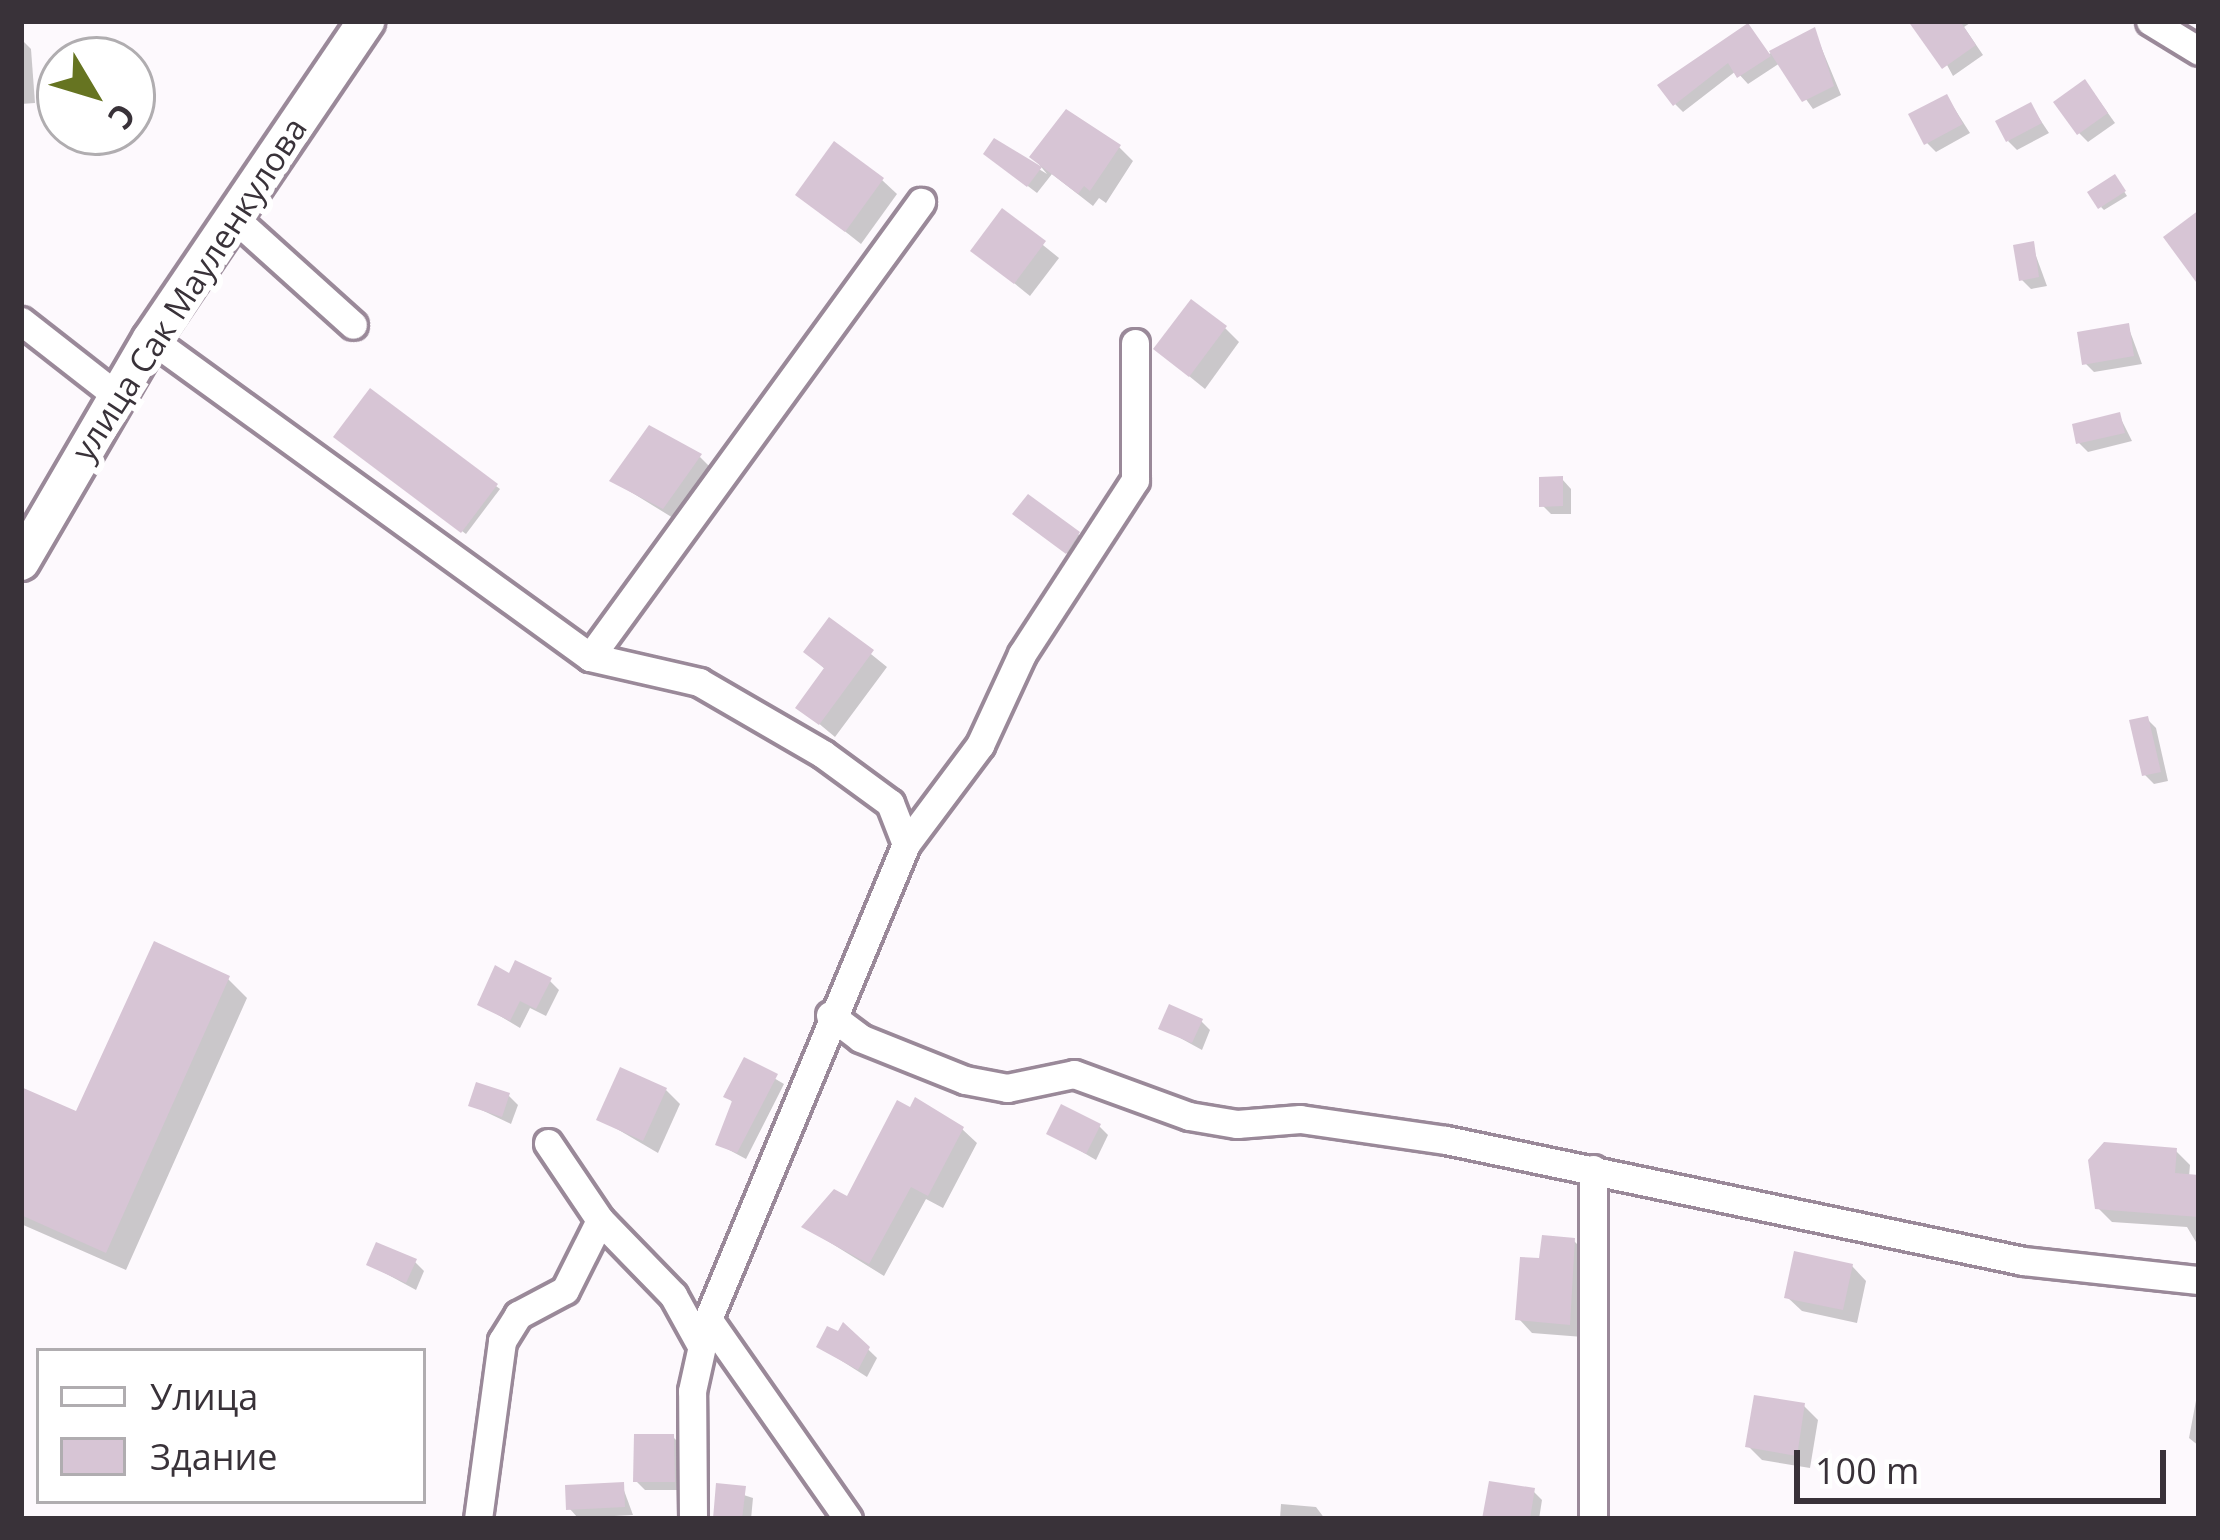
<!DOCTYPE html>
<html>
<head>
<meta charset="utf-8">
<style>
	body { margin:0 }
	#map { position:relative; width:2220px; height:1540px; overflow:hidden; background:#fdf9fd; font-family:"Open Sans",sans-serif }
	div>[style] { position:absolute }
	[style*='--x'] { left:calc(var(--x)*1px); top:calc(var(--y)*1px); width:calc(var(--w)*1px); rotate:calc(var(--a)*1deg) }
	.shadow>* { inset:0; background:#0003 }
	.building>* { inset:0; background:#d7c5d5 }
	.roads { filter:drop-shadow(3px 0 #9a8999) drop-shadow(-3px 0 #9a8999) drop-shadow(0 3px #9a8999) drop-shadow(0 -3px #9a8999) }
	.minor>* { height:27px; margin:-13.5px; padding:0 13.5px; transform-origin:13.5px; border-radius:13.5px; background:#fff }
	.secondary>* { height:36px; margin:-18px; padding:0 18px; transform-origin:18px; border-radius:18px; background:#fff }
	span { translate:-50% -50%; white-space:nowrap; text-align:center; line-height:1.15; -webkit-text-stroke:12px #fff; paint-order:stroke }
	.street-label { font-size:33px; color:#393239 }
	.frame { position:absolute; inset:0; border:24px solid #393239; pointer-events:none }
	.legend { position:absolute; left:36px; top:1348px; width:390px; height:156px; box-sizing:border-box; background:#fff; border:3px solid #b0adb0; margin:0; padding:15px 21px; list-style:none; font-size:36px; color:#393239 }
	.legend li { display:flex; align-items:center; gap:24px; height:60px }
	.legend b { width:60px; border:3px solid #b0adb0 }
	.north { position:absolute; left:36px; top:36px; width:120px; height:120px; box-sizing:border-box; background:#fff; border:3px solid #b0adb0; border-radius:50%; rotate:128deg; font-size:33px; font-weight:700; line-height:48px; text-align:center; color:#393239 }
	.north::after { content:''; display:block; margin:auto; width:42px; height:54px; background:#667421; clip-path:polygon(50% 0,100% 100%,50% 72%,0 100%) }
	.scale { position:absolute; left:1794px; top:1450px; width:372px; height:54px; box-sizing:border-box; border:6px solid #393239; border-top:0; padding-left:15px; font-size:36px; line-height:42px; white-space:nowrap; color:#393239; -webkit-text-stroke:9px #fff; paint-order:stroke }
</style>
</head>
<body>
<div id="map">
	<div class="shadow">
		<i style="clip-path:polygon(1923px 21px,1973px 21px,1964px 27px,1983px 55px,1953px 76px)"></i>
		<i style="clip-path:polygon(1747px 27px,1769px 54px,1814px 30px,1841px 95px,1813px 109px,1780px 63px,1748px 84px,1736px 71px,1683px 112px,1675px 104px)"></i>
		<i style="clip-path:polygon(21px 39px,31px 49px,35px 103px,21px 104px)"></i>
		<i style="clip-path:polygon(2093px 92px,2115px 123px,2088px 142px,2079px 133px)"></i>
		<i style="clip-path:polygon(1947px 97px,1970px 133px,1936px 152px,1927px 143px)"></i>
		<i style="clip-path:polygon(2031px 106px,2049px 133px,2017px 150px,2008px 141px)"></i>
		<i style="clip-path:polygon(995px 142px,1047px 174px,1033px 157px,1119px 147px,1133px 161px,1106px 203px,1099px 198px,1093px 206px,1052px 174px,1037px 193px,996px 162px)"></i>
		<i style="clip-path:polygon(882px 180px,897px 194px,861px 244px,799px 195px)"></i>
		<i style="clip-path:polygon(2118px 182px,2127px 196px,2104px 210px,2101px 207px)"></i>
		<i style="clip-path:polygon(1002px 212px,1059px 258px,1030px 296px,974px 251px)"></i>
		<i style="clip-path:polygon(2032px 245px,2047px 286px,2031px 289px,2022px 280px)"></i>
		<i style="clip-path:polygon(2128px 326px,2142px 364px,2094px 372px,2085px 363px)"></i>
		<i style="clip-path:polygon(1225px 328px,1239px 342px,1205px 389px,1157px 350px)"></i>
		<i style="clip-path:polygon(2119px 415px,2132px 441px,2088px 452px,2079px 443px)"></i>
		<i style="clip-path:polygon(340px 441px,496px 486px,500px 489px,466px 534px)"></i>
		<i style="clip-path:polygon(700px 457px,714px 471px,678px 521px,613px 481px)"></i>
		<i style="clip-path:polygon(1562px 479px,1571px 489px,1571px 514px,1551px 514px,1542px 505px)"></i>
		<i style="clip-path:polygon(1025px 523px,1078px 534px,1087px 543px,1076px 560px)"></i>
		<i style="clip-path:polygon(830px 621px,887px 667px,835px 737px,799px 707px,826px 670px,806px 652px)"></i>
		<i style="clip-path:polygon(2147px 719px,2156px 728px,2168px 781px,2154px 784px,2145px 775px)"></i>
		<i style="clip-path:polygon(511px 977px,550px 981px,559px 990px,546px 1016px,530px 1008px,520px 1028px,480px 1004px)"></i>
		<i style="clip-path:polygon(228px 979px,247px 998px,126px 1270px,21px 1224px,21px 1090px,77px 1115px)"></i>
		<i style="clip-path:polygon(1201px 1021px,1210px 1030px,1202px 1050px,1162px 1028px)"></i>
		<i style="clip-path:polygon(745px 1061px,784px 1084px,746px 1159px,718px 1144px,734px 1104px,727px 1096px)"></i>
		<i style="clip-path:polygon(666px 1090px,680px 1104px,658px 1153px,600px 1119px)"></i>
		<i style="clip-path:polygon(509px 1096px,518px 1105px,511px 1124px,471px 1105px)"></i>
		<i style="clip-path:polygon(1099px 1126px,1108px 1135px,1096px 1160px,1050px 1133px)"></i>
		<i style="clip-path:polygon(962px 1129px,977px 1143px,943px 1208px,926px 1199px,884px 1276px,805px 1227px)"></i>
		<i style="clip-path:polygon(2176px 1151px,2190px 1165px,2189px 1177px,2199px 1178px,2199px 1247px,2187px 1227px,2112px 1222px,2098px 1208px)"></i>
		<i style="clip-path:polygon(1574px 1241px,1588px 1255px,1583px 1337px,1532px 1333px,1518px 1318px,1542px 1262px)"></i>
		<i style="clip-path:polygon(415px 1262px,424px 1271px,416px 1290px,370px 1265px)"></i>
		<i style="clip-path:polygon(1852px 1266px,1866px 1281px,1857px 1323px,1802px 1311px,1787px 1297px)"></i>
		<i style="clip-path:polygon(844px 1326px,877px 1358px,867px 1377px,820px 1347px)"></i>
		<i style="clip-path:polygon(2198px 1390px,2199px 1390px,2199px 1446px,2189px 1438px)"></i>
		<i style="clip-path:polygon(1804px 1406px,1818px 1420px,1810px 1468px,1762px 1460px,1748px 1446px)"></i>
		<i style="clip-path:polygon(673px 1437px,682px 1446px,683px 1490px,645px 1490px,636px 1481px)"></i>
		<i style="clip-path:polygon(1491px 1484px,1533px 1491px,1542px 1500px,1539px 1519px,1485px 1519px)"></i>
		<i style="clip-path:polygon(622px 1485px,633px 1515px,578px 1518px,569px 1508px)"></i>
		<i style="clip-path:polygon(719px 1487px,753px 1498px,751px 1519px,716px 1519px)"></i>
		<i style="clip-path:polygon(1281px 1504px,1316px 1507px,1325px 1519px,1280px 1519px)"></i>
	</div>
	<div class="building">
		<i style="clip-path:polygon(1908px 21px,1960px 21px,1976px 45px,1942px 69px)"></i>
		<i style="clip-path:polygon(1748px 23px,1771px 56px,1737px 78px,1728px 63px,1673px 106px,1657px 85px)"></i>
		<i style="clip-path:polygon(1815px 27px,1834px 86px,1802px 102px,1769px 51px)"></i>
		<i style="clip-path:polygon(2085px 79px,2108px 113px,2077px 135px,2053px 102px)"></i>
		<i style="clip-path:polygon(1947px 94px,1963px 124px,1924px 145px,1908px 114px)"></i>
		<i style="clip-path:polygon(2031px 102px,2042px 123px,2006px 142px,1995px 121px)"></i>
		<i style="clip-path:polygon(1066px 109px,1121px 145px,1090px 191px,1084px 186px,1078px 194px,1029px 157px)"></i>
		<i style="clip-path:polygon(994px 138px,1042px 167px,1027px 187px,983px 154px)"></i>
		<i style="clip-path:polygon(834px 141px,884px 178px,845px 232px,795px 195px)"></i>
		<i style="clip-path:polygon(2115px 174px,2126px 191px,2098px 209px,2087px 192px)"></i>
		<i style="clip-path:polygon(1002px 208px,1046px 241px,1014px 284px,970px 251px)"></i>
		<i style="clip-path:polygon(2199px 210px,2199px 286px,2163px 237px)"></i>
		<i style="clip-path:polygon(2034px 241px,2039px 277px,2019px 281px,2013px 245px)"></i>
		<i style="clip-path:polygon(1191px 299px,1227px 326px,1189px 377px,1153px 349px)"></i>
		<i style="clip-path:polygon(2129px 323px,2134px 356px,2082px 365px,2077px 332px)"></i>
		<i style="clip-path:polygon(370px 388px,498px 484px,461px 533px,333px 437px)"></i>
		<i style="clip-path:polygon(2120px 412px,2125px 433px,2076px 444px,2072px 424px)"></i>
		<i style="clip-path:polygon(649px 425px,702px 454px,663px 509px,609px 481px)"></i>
		<i style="clip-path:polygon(1563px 476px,1563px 506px,1539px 507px,1539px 477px)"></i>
		<i style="clip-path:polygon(1028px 494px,1080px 532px,1066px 554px,1012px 514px)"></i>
		<i style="clip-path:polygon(829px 617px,874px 650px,819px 725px,795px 708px,824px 668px,803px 652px)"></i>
		<i style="clip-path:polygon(2148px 716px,2161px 772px,2142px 776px,2129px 720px)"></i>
		<i style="clip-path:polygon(154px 941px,230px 976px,106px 1253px,21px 1215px,21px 1087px,76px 1111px)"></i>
		<i style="clip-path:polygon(515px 960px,552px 978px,536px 1009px,520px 1001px,510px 1021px,477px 1005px,495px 965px,509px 973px)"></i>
		<i style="clip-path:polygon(1169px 1004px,1203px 1019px,1192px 1043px,1158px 1029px)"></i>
		<i style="clip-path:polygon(744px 1057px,778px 1074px,737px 1153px,715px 1145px,732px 1101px,723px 1097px)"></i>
		<i style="clip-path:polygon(620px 1067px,667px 1088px,643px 1141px,596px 1120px)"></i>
		<i style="clip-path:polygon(476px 1082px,510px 1093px,502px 1117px,468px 1106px)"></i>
		<i style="clip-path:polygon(915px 1097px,964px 1127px,928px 1196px,911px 1187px,869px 1264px,801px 1227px,834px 1189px,847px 1196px,897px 1100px,910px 1107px)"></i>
		<i style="clip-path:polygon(1061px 1104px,1101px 1124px,1086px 1154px,1046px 1134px)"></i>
		<i style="clip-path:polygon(2104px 1142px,2177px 1148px,2175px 1173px,2199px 1175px,2199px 1217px,2095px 1209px,2088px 1160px)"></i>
		<i style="clip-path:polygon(1542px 1235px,1575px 1238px,1570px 1325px,1515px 1320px,1520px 1257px,1539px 1258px)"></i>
		<i style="clip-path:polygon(376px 1242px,417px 1259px,406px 1283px,366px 1265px)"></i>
		<i style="clip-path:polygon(1794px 1251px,1853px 1264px,1843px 1310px,1784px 1298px)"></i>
		<i style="clip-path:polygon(843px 1322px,870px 1347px,858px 1370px,816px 1347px,827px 1326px,838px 1331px)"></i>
		<i style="clip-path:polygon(1754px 1395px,1805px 1403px,1797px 1456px,1745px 1447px)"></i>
		<i style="clip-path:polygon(634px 1434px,674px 1434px,675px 1482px,633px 1482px)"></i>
		<i style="clip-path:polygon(1489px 1481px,1535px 1488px,1530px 1519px,1482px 1519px)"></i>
		<i style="clip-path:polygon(624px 1482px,625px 1507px,566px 1510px,565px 1485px)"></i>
		<i style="clip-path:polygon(716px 1483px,746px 1486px,742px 1519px,713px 1519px)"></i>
	</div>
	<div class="roads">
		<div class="minor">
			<i style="--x:2150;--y:21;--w:57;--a:31.5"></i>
			<i style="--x:231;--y:215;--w:164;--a:42"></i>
			<i style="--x:21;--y:321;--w:122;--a:38"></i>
			<i style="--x:151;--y:339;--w:542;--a:35.92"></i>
			<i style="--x:590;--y:657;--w:112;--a:12.9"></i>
			<i style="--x:699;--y:682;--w:143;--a:30.1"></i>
			<i style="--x:823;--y:754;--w:83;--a:36.2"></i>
			<i style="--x:890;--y:803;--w:44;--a:68.7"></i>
			<i style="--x:590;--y:657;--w:563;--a:-53.97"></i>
			<i style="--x:830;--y:1015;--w:38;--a:37"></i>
			<i style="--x:860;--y:1038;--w:113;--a:21.8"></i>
			<i style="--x:965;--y:1080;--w:43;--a:10.8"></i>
			<i style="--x:1007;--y:1088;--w:68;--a:-11.8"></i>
			<i style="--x:1074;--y:1074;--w:122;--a:20.1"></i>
			<i style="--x:1189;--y:1116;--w:49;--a:9.5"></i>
			<i style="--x:1237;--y:1124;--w:63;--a:-4.5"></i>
			<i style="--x:1300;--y:1119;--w:148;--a:8.2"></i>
			<i style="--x:1446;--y:1140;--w:590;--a:11.84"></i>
			<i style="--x:2023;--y:1261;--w:177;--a:6.2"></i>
			<i style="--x:548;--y:1143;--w:93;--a:56"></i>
			<i style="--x:600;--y:1220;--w:105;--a:45.8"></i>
			<i style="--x:673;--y:1295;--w:56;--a:61.1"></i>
			<i style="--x:1593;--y:1169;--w:350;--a:90"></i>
			<i style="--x:708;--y:1319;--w:244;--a:55"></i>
			<i style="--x:478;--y:1519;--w:180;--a:-82.3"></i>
			<i style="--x:502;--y:1341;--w:31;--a:-58"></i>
			<i style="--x:518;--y:1315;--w:53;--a:-28"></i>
			<i style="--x:565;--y:1290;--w:78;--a:-63.4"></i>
			<i style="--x:693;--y:1519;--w:128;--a:-90.4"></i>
			<i style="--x:692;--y:1391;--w:74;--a:-77.5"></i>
			<i style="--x:708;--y:1319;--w:515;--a:-67.37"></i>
			<i style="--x:906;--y:844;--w:124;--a:-53.2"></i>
			<i style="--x:980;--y:745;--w:100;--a:-65.2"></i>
			<i style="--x:1022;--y:654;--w:207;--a:-57"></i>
			<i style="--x:1135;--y:480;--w:137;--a:-90"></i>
		</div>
		<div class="secondary">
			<i style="--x:21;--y:562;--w:258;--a:-59.8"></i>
			<i style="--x:151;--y:339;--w:384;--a:-55.9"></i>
		</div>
	</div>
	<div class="street-label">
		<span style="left:189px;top:289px;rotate:-57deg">улица Сак Мауленкулова</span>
	</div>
	<div class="frame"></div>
	<ul class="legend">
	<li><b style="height:15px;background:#fff"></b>Улица</li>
	<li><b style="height:33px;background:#d7c5d5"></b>Здание</li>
	</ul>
	<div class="north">С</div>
	<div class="scale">100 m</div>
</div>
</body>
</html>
